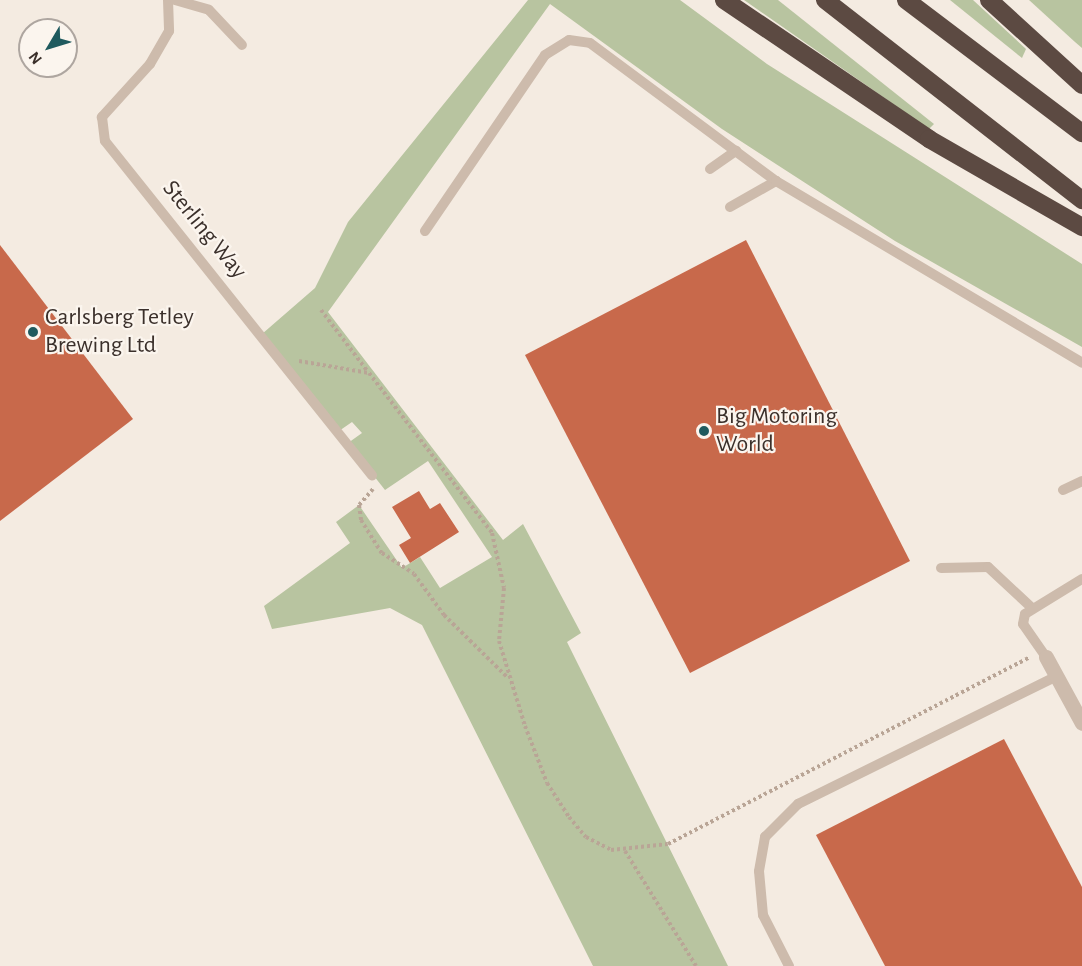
<!DOCTYPE html>
<html>
<head>
<meta charset="utf-8">
<style>
	body { margin:0 }
	#map { position:relative; width:1082px; height:966px; overflow:hidden; background:#f4ebe1; font-family:"Alegreya Sans",sans-serif }
	div>[style] { position:absolute }
	[style*='--x'] { left:calc(var(--x)*1px); top:calc(var(--y)*1px); width:calc(var(--w)*1px); rotate:calc(var(--a)*1deg) }
	.green>* { inset:0; background:#b8c4a0 }
	.building>* { inset:0; background:#c8694b }
	.path>* { height:4px; margin-top:-2px; transform-origin:0; background:repeating-linear-gradient(90deg,#b9a596 0 3px,transparent 0 6px) }
	.service>* { height:10px; margin:-5px; padding:0 5px; transform-origin:5px; border-radius:5px; background:#cdbbac }
	.minor>* { height:15px; margin:-7.5px; padding:0 7.5px; transform-origin:7.5px; border-radius:7.5px; background:#cdbbac }
	.motorway>* { height:18px; margin:-9px; padding:0 9px; transform-origin:9px; border-radius:9px; background:#5c4a42 }
	.dots>* { width:16px; height:16px; translate:-50% -50%; box-sizing:border-box; border:3px solid #fbf5ee; border-radius:50% }
	span { translate:-50% -50%; white-space:nowrap; text-align:center; line-height:1.15; -webkit-text-stroke:4.5px #fbf5ee; paint-order:stroke }
	.street-label { font-size:24px; color:#3b302b }
	.poi-label { font-size:24px; color:#3b302b }
	.left { translate:0 -50%; text-align:left }
	.north { position:absolute; left:18px; top:18px; width:60px; height:60px; box-sizing:border-box; background:#fbf5ee; border:2px solid #aea6a0; border-radius:50%; rotate:232deg; font-size:16px; font-weight:700; line-height:24px; text-align:center; color:#3b302b }
	.north::after { content:''; display:block; margin:auto; width:21px; height:27px; background:#1f5a5e; clip-path:polygon(50% 0,100% 100%,50% 72%,0 100%) }
</style>
</head>
<body>
<div id="map">
	<div class="green">
		<i style="clip-path:polygon(528px 0,680px 0,767px 64px,1082px 264px,1082px 347px,895px 241px,722px 129px,550px 4px,328px 312px,503px 540px,523px 524px,581px 633px,567px 642px,728px 966px,593px 966px,422px 625px,390px 608px,272px 629px,264px 606px,350px 543px,336px 522px,359px 505px,402px 568px,420px 557px,440px 588px,492px 557px,428px 461px,385px 490px,348px 443px,362px 433px,352px 422px,339px 431px,262px 334px,315px 288px,348px 222px)"></i>
		<i style="clip-path:polygon(744px 0,778px 0,934px 124px,929px 129px)"></i>
		<i style="clip-path:polygon(950px 0,973px 0,1026px 49px,1022px 58px)"></i>
		<i style="clip-path:polygon(1029px 0,1082px 0,1082px 48px,1075px 42px)"></i>
	</div>
	<div class="building">
		<i style="clip-path:polygon(746px 240px,910px 561px,690px 673px,525px 355px)"></i>
		<i style="clip-path:polygon(0 245px,133px 419px,0 521px)"></i>
		<i style="clip-path:polygon(419px 491px,430px 509px,440px 503px,459px 532px,410px 563px,399px 545px,411px 538px,392px 507px)"></i>
		<i style="clip-path:polygon(1004px 739px,1082px 887px,1082px 966px,885px 966px,816px 835px)"></i>
	</div>
	<div class="path">
		<i style="--x:321;--y:310;--w:78;--a:52.8"></i>
		<i style="--x:299;--y:361;--w:71;--a:9.7"></i>
		<i style="--x:369;--y:373;--w:202;--a:52.4"></i>
		<i style="--x:492;--y:533;--w:56;--a:77.7"></i>
		<i style="--x:504;--y:588;--w:53;--a:95.4"></i>
		<i style="--x:499;--y:641;--w:89;--a:73"></i>
		<i style="--x:525;--y:726;--w:61;--a:68.9"></i>
		<i style="--x:547;--y:783;--w:40;--a:57.1"></i>
		<i style="--x:569;--y:817;--w:26;--a:50"></i>
		<i style="--x:586;--y:837;--w:28;--a:27"></i>
		<i style="--x:611;--y:850;--w:57;--a:-6"></i>
		<i style="--x:668;--y:844;--w:407;--a:-27.3"></i>
		<i style="--x:373;--y:489;--w:21;--a:131"></i>
		<i style="--x:359;--y:505;--w:15;--a:82"></i>
		<i style="--x:361;--y:520;--w:39;--a:58"></i>
		<i style="--x:382;--y:553;--w:38;--a:33"></i>
		<i style="--x:414;--y:574;--w:51;--a:53.8"></i>
		<i style="--x:444;--y:615;--w:90;--a:44.5"></i>
		<i style="--x:625;--y:851;--w:135;--a:58.3"></i>
	</div>
	<div class="service">
		<i style="--x:168;--y:0;--w:31;--a:88"></i>
		<i style="--x:169;--y:31;--w:38;--a:120"></i>
		<i style="--x:150;--y:64;--w:72;--a:132.2"></i>
		<i style="--x:102;--y:117;--w:24;--a:83"></i>
		<i style="--x:105;--y:141;--w:428;--a:51.4"></i>
		<i style="--x:175;--y:0;--w:35;--a:16"></i>
		<i style="--x:209;--y:10;--w:48;--a:46.7"></i>
		<i style="--x:710;--y:169;--w:32;--a:-35"></i>
		<i style="--x:730;--y:207;--w:53;--a:-29.5"></i>
		<i style="--x:425;--y:231;--w:213;--a:-55.7"></i>
		<i style="--x:545;--y:55;--w:28;--a:-32"></i>
		<i style="--x:569;--y:40;--w:21;--a:8"></i>
		<i style="--x:590;--y:43;--w:232;--a:36.6"></i>
		<i style="--x:776;--y:181;--w:356;--a:30.7"></i>
		<i style="--x:1063;--y:490;--w:21;--a:-25"></i>
		<i style="--x:941;--y:568;--w:47;--a:-1.2"></i>
		<i style="--x:988;--y:567;--w:60;--a:43"></i>
		<i style="--x:1046;--y:657;--w:40;--a:-124.9"></i>
		<i style="--x:1023;--y:624;--w:10;--a:-79"></i>
		<i style="--x:1025;--y:614;--w:67;--a:-31.6"></i>
		<i style="--x:789;--y:966;--w:57;--a:-117"></i>
		<i style="--x:763;--y:915;--w:44;--a:-95.2"></i>
		<i style="--x:759;--y:871;--w:35;--a:-80"></i>
		<i style="--x:765;--y:837;--w:47;--a:-45"></i>
		<i style="--x:798;--y:804;--w:289;--a:-26.3"></i>
	</div>
	<div class="minor">
		<i style="--x:1046;--y:657;--w:75;--a:61.4"></i>
	</div>
	<div class="motorway">
		<i style="--x:724;--y:0;--w:248;--a:34.1"></i>
		<i style="--x:929;--y:139;--w:177;--a:29.9"></i>
		<i style="--x:825;--y:0;--w:326;--a:37.9"></i>
		<i style="--x:906;--y:0;--w:221;--a:37.1"></i>
		<i style="--x:989;--y:0;--w:126;--a:42.4"></i>
	</div>
	<div class="dots">
		<i style="left:33px;top:332px;background:#1f5a5e"></i>
		<i style="left:704px;top:431px;background:#1f5a5e"></i>
	</div>
	<div class="street-label">
		<span style="left:204px;top:230px;rotate:51deg">Sterling Way</span>
	</div>
	<div class="poi-label">
		<span class="left" style="left:45px;top:332px">Carlsberg Tetley<br>Brewing Ltd</span>
		<span class="left" style="left:716px;top:431px">Big Motoring<br>World</span>
	</div>
	<div class="north">N</div>
</div>
</body>
</html>
